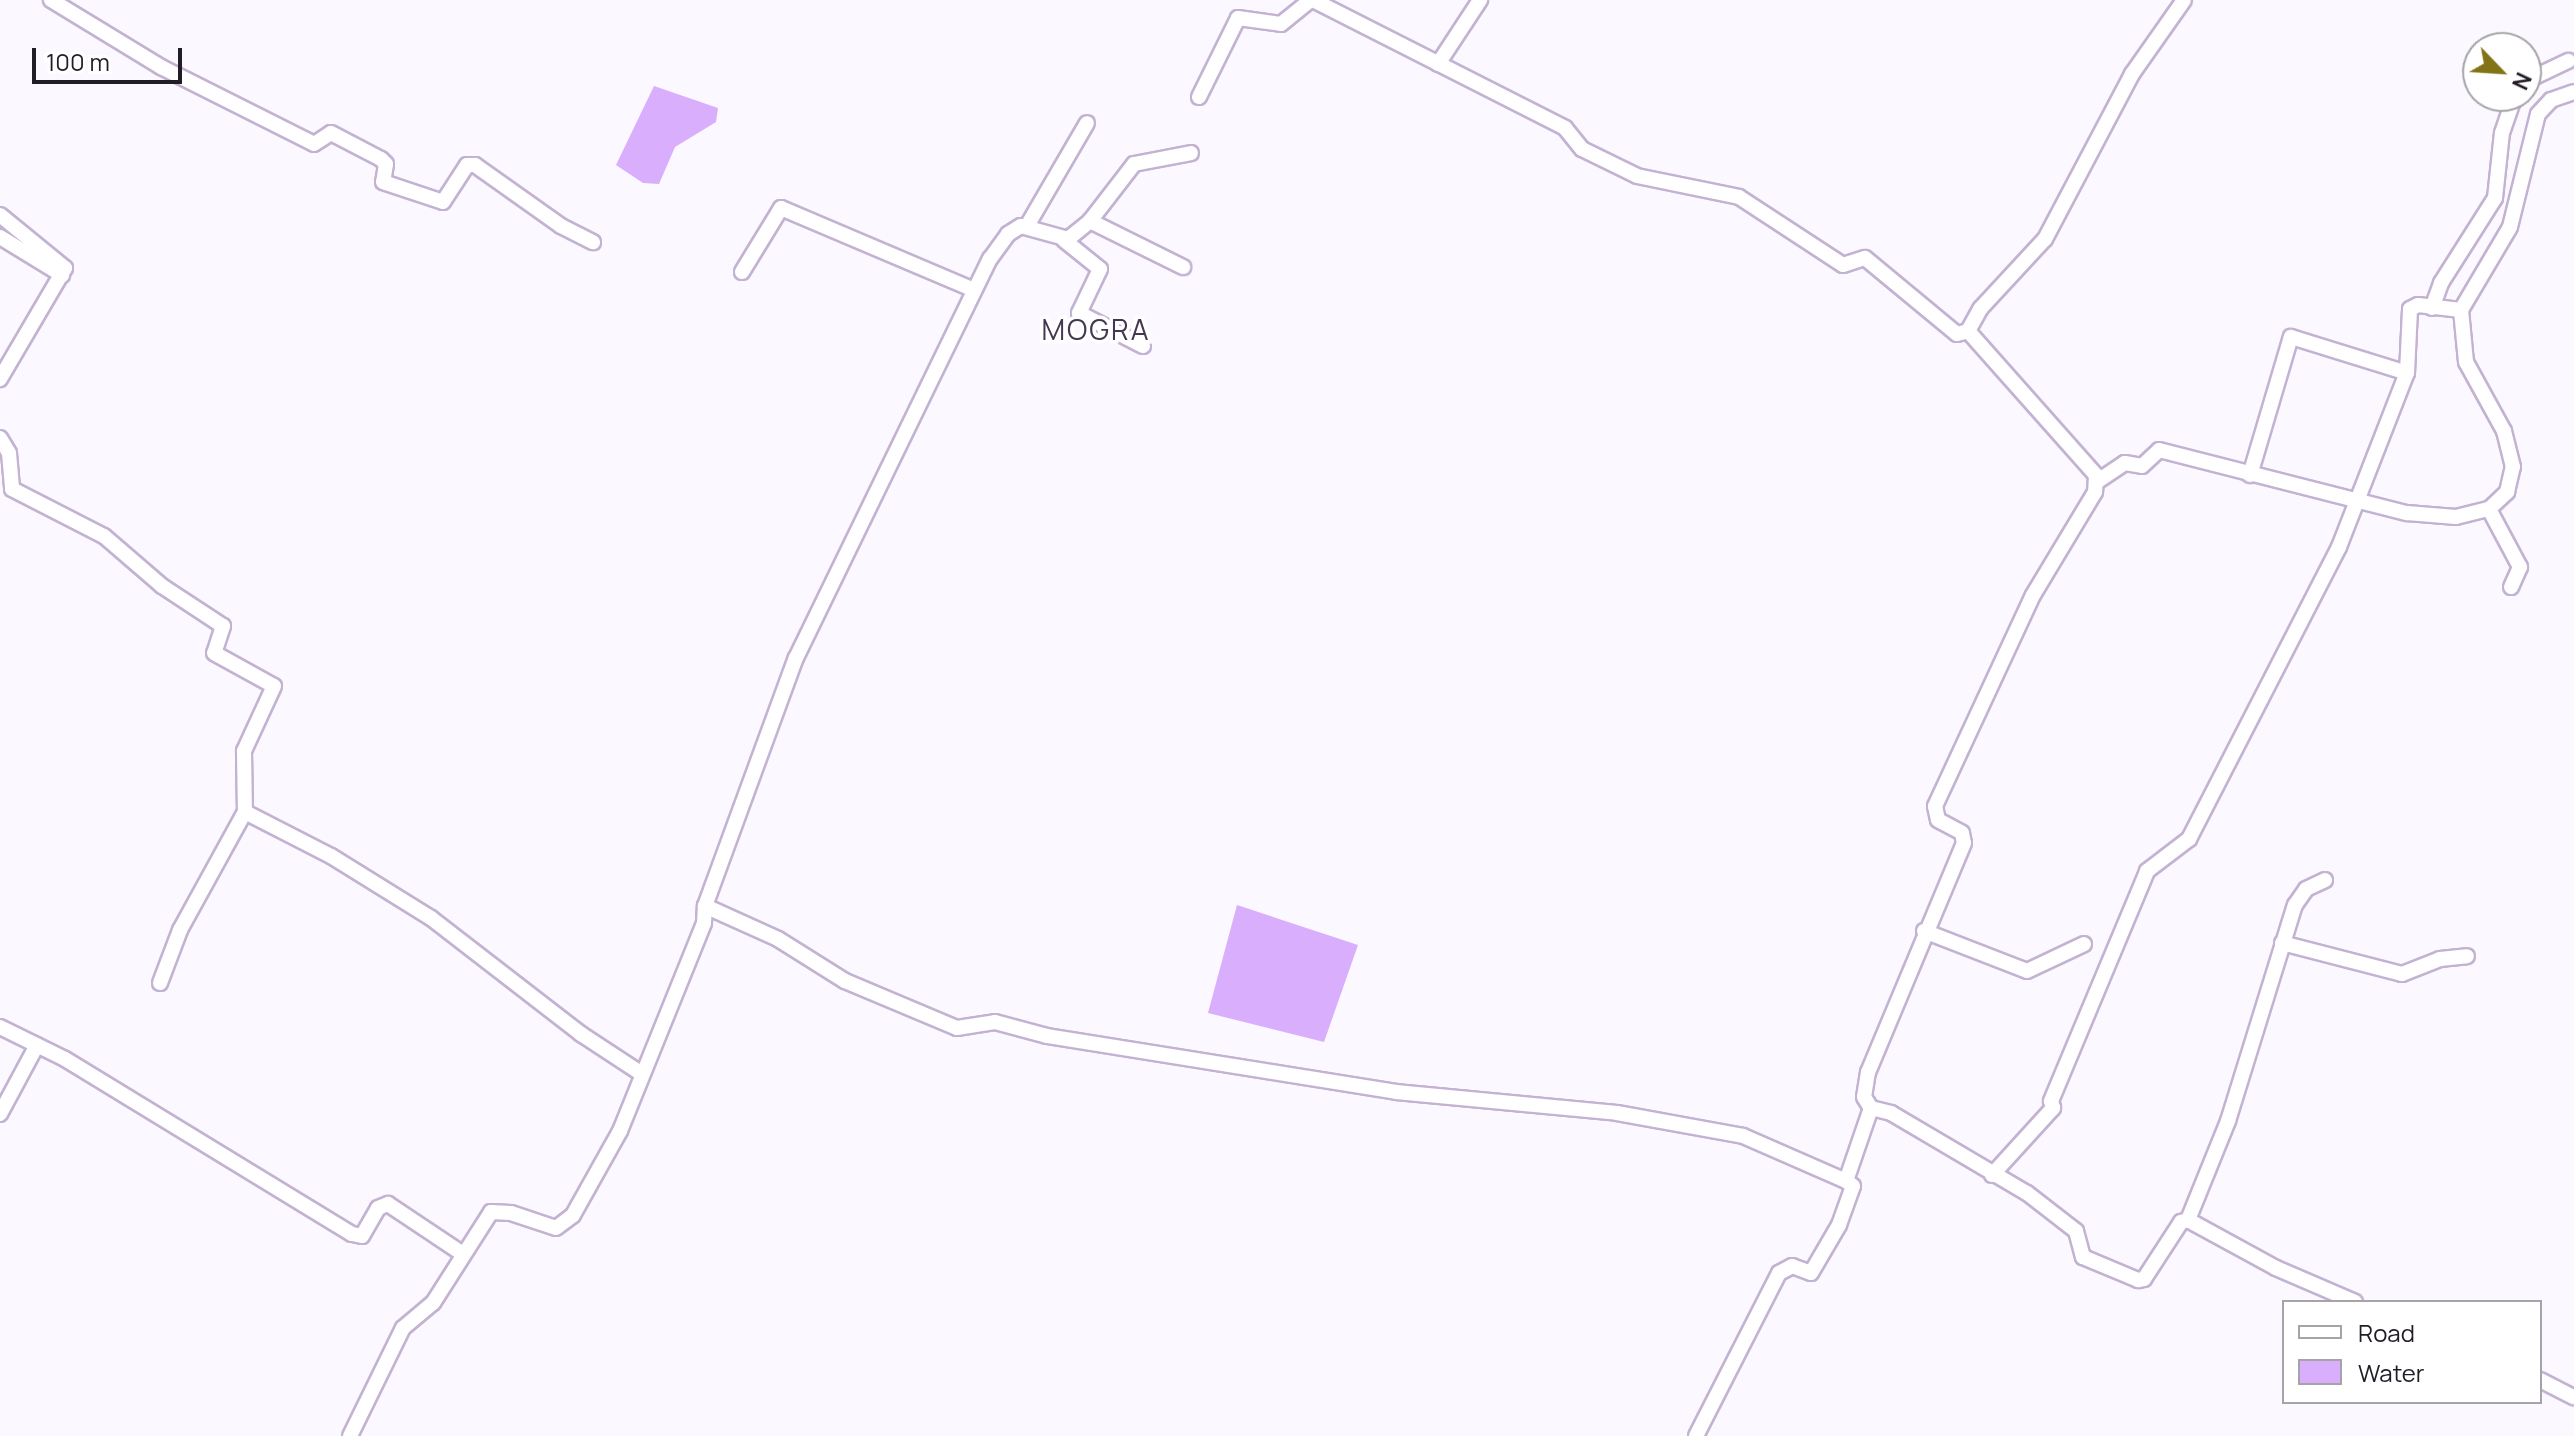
<!DOCTYPE html>
<html>
<head>
<meta charset="utf-8">
<style>
	body { margin:0 }
	#map { position:relative; width:2574px; height:1436px; overflow:hidden; background:#fcf8ff; font-family:Manrope,sans-serif }
	div>[style] { position:absolute }
	[style*='--x'] { left:calc(var(--x)*1px); top:calc(var(--y)*1px); width:calc(var(--w)*1px); rotate:calc(var(--a)*1deg) }
	.water>* { inset:0; background:#d8aefd }
	.roads { filter:drop-shadow(2px 0 #c3b3d2) drop-shadow(-2px 0 #c3b3d2) drop-shadow(0 2px #c3b3d2) drop-shadow(0 -2px #c3b3d2) }
	.minor>* { height:14px; margin:-7px; padding:0 7px; transform-origin:7px; border-radius:7px; background:#fff }
	span { translate:-50% -50%; white-space:nowrap; text-align:center; line-height:1.15; -webkit-text-stroke:7px #fff; paint-order:stroke }
	.quarter-label { font-size:28px; color:#453751; letter-spacing:2px }
	.legend { position:absolute; left:2282px; top:1300px; width:260px; height:104px; box-sizing:border-box; background:#fff; border:2px solid #a7a4a9; margin:0; padding:10px 14px; list-style:none; font-size:24px; color:#221c27 }
	.legend li { display:flex; align-items:center; gap:16px; height:40px }
	.legend b { width:40px; border:2px solid #a7a4a9 }
	.north { position:absolute; left:2462px; top:32px; width:80px; height:80px; box-sizing:border-box; background:#fff; border:2px solid #a7a4a9; border-radius:50%; rotate:115deg; font-size:22px; font-weight:700; line-height:32px; text-align:center; color:#221c27 }
	.north::after { content:''; display:block; margin:auto; width:28px; height:36px; background:#827416; clip-path:polygon(50% 0,100% 100%,50% 72%,0 100%) }
	.scale { position:absolute; left:32px; top:48px; width:150px; height:36px; box-sizing:border-box; border:4px solid #221c27; border-top:0; padding-left:10px; font-size:24px; line-height:28px; white-space:nowrap; color:#221c27; -webkit-text-stroke:6px #fff; paint-order:stroke }
</style>
</head>
<body>
<div id="map">
	<div class="water">
		<i style="clip-path:polygon(654px 86px,718px 108px,716px 122px,675px 147px,659px 184px,643px 183px,616px 165px)"></i>
		<i style="clip-path:polygon(1237px 905px,1358px 945px,1324px 1042px,1208px 1013px)"></i>
	</div>
	<div class="roads">
		<div class="minor">
			<i style="--x:51;--y:0;--w:129;--a:31.3"></i>
			<i style="--x:161;--y:67;--w:171;--a:26.7"></i>
			<i style="--x:314;--y:144;--w:20;--a:-33"></i>
			<i style="--x:331;--y:133;--w:56;--a:27.5"></i>
			<i style="--x:381;--y:159;--w:7;--a:45"></i>
			<i style="--x:386;--y:164;--w:18;--a:99"></i>
			<i style="--x:383;--y:182;--w:63;--a:18.4"></i>
			<i style="--x:443;--y:202;--w:44;--a:-57"></i>
			<i style="--x:467;--y:165;--w:8;--a:0"></i>
			<i style="--x:475;--y:165;--w:105;--a:35.3"></i>
			<i style="--x:561;--y:226;--w:36;--a:27"></i>
			<i style="--x:1313;--y:0;--w:283;--a:26.9"></i>
			<i style="--x:1565;--y:128;--w:27;--a:51"></i>
			<i style="--x:1582;--y:149;--w:61;--a:26.1"></i>
			<i style="--x:1637;--y:176;--w:104;--a:11.6"></i>
			<i style="--x:1739;--y:197;--w:124;--a:33.2"></i>
			<i style="--x:1843;--y:265;--w:23;--a:-18"></i>
			<i style="--x:1865;--y:258;--w:119;--a:39.6"></i>
			<i style="--x:1957;--y:334;--w:11;--a:-15"></i>
			<i style="--x:1968;--y:331;--w:193;--a:48.4"></i>
			<i style="--x:2096;--y:475;--w:17;--a:93"></i>
			<i style="--x:2095;--y:492;--w:120;--a:121"></i>
			<i style="--x:2033;--y:595;--w:233;--a:114.9"></i>
			<i style="--x:1935;--y:806;--w:14;--a:78"></i>
			<i style="--x:1938;--y:820;--w:27;--a:28"></i>
			<i style="--x:1962;--y:833;--w:10;--a:79"></i>
			<i style="--x:1964;--y:843;--w:248;--a:112.7"></i>
			<i style="--x:1868;--y:1072;--w:25;--a:99"></i>
			<i style="--x:1864;--y:1097;--w:13;--a:58"></i>
			<i style="--x:1438;--y:64;--w:77;--a:-56.7"></i>
			<i style="--x:2526;--y:81;--w:47;--a:-25.5"></i>
			<i style="--x:1199;--y:97;--w:88;--a:-63.7"></i>
			<i style="--x:1238;--y:18;--w:43;--a:7.9"></i>
			<i style="--x:1281;--y:24;--w:38;--a:-39"></i>
			<i style="--x:0;--y:215;--w:84;--a:39.2"></i>
			<i style="--x:65;--y:268;--w:129;--a:120.4"></i>
			<i style="--x:1090;--y:221;--w:104;--a:26.3"></i>
			<i style="--x:1027;--y:226;--w:119;--a:-59.8"></i>
			<i style="--x:0;--y:237;--w:73;--a:31.5"></i>
			<i style="--x:1064;--y:240;--w:46;--a:38.9"></i>
			<i style="--x:1100;--y:269;--w:49;--a:115.5"></i>
			<i style="--x:1079;--y:313;--w:72;--a:27.3"></i>
			<i style="--x:742;--y:272;--w:75;--a:-58.6"></i>
			<i style="--x:781;--y:208;--w:207;--a:23"></i>
			<i style="--x:2432;--y:308;--w:27;--a:-70"></i>
			<i style="--x:2441;--y:283;--w:101;--a:-57.6"></i>
			<i style="--x:2495;--y:198;--w:65;--a:-83.9"></i>
			<i style="--x:2502;--y:133;--w:39;--a:-71"></i>
			<i style="--x:1968;--y:331;--w:26;--a:-61"></i>
			<i style="--x:1981;--y:308;--w:94;--a:-47.2"></i>
			<i style="--x:2045;--y:239;--w:187;--a:-62.2"></i>
			<i style="--x:2132;--y:74;--w:90;--a:-54.9"></i>
			<i style="--x:0;--y:438;--w:17;--a:59"></i>
			<i style="--x:9;--y:453;--w:36;--a:85"></i>
			<i style="--x:12;--y:489;--w:103;--a:27.1"></i>
			<i style="--x:104;--y:536;--w:77;--a:40.8"></i>
			<i style="--x:162;--y:586;--w:73;--a:33.3"></i>
			<i style="--x:223;--y:626;--w:28;--a:108"></i>
			<i style="--x:214;--y:653;--w:68;--a:28.8"></i>
			<i style="--x:274;--y:686;--w:72;--a:114.8"></i>
			<i style="--x:244;--y:751;--w:61;--a:89.1"></i>
			<i style="--x:245;--y:812;--w:97;--a:27.1"></i>
			<i style="--x:331;--y:856;--w:118;--a:31.8"></i>
			<i style="--x:431;--y:918;--w:190;--a:37.7"></i>
			<i style="--x:581;--y:1034;--w:73;--a:33.3"></i>
			<i style="--x:2250;--y:475;--w:144;--a:-73.5"></i>
			<i style="--x:2291;--y:337;--w:121;--a:17.2"></i>
			<i style="--x:2098;--y:481;--w:32;--a:-34"></i>
			<i style="--x:2125;--y:463;--w:17;--a:10"></i>
			<i style="--x:2142;--y:466;--w:23;--a:-43"></i>
			<i style="--x:2159;--y:450;--w:256;--a:14.3"></i>
			<i style="--x:2407;--y:513;--w:49;--a:4.7"></i>
			<i style="--x:2456;--y:517;--w:34;--a:-14"></i>
			<i style="--x:2489;--y:509;--w:25;--a:-43"></i>
			<i style="--x:2507;--y:492;--w:26;--a:-77"></i>
			<i style="--x:2513;--y:467;--w:37;--a:-104"></i>
			<i style="--x:2504;--y:431;--w:79;--a:-118.8"></i>
			<i style="--x:2466;--y:362;--w:52;--a:-95.5"></i>
			<i style="--x:2461;--y:310;--w:96;--a:-59.4"></i>
			<i style="--x:2510;--y:227;--w:116;--a:-76.1"></i>
			<i style="--x:2538;--y:114;--w:19;--a:-47"></i>
			<i style="--x:2551;--y:100;--w:24;--a:-19"></i>
			<i style="--x:2489;--y:509;--w:66;--a:61.9"></i>
			<i style="--x:2520;--y:567;--w:22;--a:114"></i>
			<i style="--x:705;--y:906;--w:264;--a:-69.9"></i>
			<i style="--x:796;--y:658;--w:444;--a:-64.1"></i>
			<i style="--x:990;--y:259;--w:31;--a:-54"></i>
			<i style="--x:1008;--y:234;--w:15;--a:-32"></i>
			<i style="--x:1021;--y:226;--w:49;--a:15.5"></i>
			<i style="--x:1068;--y:239;--w:28;--a:-39"></i>
			<i style="--x:1090;--y:221;--w:72;--a:-52.3"></i>
			<i style="--x:1134;--y:164;--w:58;--a:-10.9"></i>
			<i style="--x:1924;--y:931;--w:110;--a:21.2"></i>
			<i style="--x:2027;--y:971;--w:63;--a:-25.3"></i>
			<i style="--x:2282;--y:943;--w:124;--a:14.5"></i>
			<i style="--x:2402;--y:974;--w:41;--a:-21.5"></i>
			<i style="--x:2440;--y:959;--w:27;--a:-6"></i>
			<i style="--x:160;--y:983;--w:57;--a:-69.3"></i>
			<i style="--x:180;--y:930;--w:135;--a:-61.2"></i>
			<i style="--x:0;--y:1027;--w:72;--a:26.2"></i>
			<i style="--x:65;--y:1059;--w:336;--a:31.4"></i>
			<i style="--x:352;--y:1234;--w:10;--a:11"></i>
			<i style="--x:362;--y:1236;--w:32;--a:-60"></i>
			<i style="--x:378;--y:1208;--w:11;--a:-22"></i>
			<i style="--x:388;--y:1204;--w:90;--a:33.7"></i>
			<i style="--x:0;--y:1114;--w:78;--a:-61.8"></i>
			<i style="--x:1992;--y:1175;--w:91;--a:-47.7"></i>
			<i style="--x:2053;--y:1108;--w:7;--a:-106"></i>
			<i style="--x:2051;--y:1101;--w:249;--a:-67.3"></i>
			<i style="--x:2147;--y:871;--w:53;--a:-37.3"></i>
			<i style="--x:2189;--y:839;--w:328;--a:-62.8"></i>
			<i style="--x:2339;--y:547;--w:187;--a:-68.7"></i>
			<i style="--x:2407;--y:373;--w:64;--a:-87.3"></i>
			<i style="--x:2410;--y:309;--w:9;--a:-27"></i>
			<i style="--x:2418;--y:305;--w:43;--a:6.6"></i>
			<i style="--x:2188;--y:1220;--w:107;--a:-68"></i>
			<i style="--x:2228;--y:1121;--w:226;--a:-72.8"></i>
			<i style="--x:2295;--y:905;--w:19;--a:-55"></i>
			<i style="--x:2306;--y:889;--w:21;--a:-25"></i>
			<i style="--x:2540;--y:1380;--w:38;--a:27"></i>
			<i style="--x:350;--y:1436;--w:120;--a:-63.9"></i>
			<i style="--x:403;--y:1328;--w:39;--a:-40"></i>
			<i style="--x:433;--y:1303;--w:108;--a:-57.5"></i>
			<i style="--x:491;--y:1212;--w:20;--a:3"></i>
			<i style="--x:511;--y:1213;--w:47;--a:18.4"></i>
			<i style="--x:556;--y:1228;--w:21;--a:-37"></i>
			<i style="--x:573;--y:1215;--w:96;--a:-60.8"></i>
			<i style="--x:620;--y:1131;--w:224;--a:-68"></i>
			<i style="--x:704;--y:923;--w:17;--a:-87"></i>
			<i style="--x:705;--y:906;--w:80;--a:24.3"></i>
			<i style="--x:778;--y:939;--w:79;--a:32.1"></i>
			<i style="--x:845;--y:981;--w:121;--a:22.8"></i>
			<i style="--x:957;--y:1028;--w:38;--a:-9"></i>
			<i style="--x:995;--y:1022;--w:54;--a:15.1"></i>
			<i style="--x:1047;--y:1036;--w:353;--a:9.1"></i>
			<i style="--x:1396;--y:1092;--w:222;--a:5.4"></i>
			<i style="--x:1617;--y:1113;--w:128;--a:10.3"></i>
			<i style="--x:1743;--y:1136;--w:112;--a:23.6"></i>
			<i style="--x:1696;--y:1436;--w:183;--a:-63"></i>
			<i style="--x:1779;--y:1273;--w:15;--a:-28"></i>
			<i style="--x:1792;--y:1266;--w:20;--a:20"></i>
			<i style="--x:1811;--y:1273;--w:56;--a:-59.7"></i>
			<i style="--x:1839;--y:1225;--w:41;--a:-70.3"></i>
			<i style="--x:1853;--y:1186;--w:9;--a:-144"></i>
			<i style="--x:1846;--y:1181;--w:77;--a:-71.1"></i>
			<i style="--x:1871;--y:1108;--w:21;--a:14"></i>
			<i style="--x:1891;--y:1113;--w:158;--a:30.5"></i>
			<i style="--x:2027;--y:1193;--w:62;--a:37.8"></i>
			<i style="--x:2076;--y:1231;--w:27;--a:75"></i>
			<i style="--x:2083;--y:1257;--w:60;--a:22.7"></i>
			<i style="--x:2138;--y:1280;--w:6;--a:-9"></i>
			<i style="--x:2144;--y:1279;--w:68;--a:-57"></i>
			<i style="--x:2181;--y:1222;--w:7;--a:-16"></i>
			<i style="--x:2188;--y:1220;--w:100;--a:28.6"></i>
			<i style="--x:2276;--y:1268;--w:86;--a:23.3"></i>
		</div>
	</div>
	<div class="quarter-label">
		<span style="left:1096px;top:329px">MOGRA</span>
	</div>
	<ul class="legend">
	<li><b style="height:10px;background:#fff"></b>Road</li>
	<li><b style="height:22px;background:#d8aefd"></b>Water</li>
	</ul>
	<div class="north">N</div>
	<div class="scale">100 m</div>
</div>
</body>
</html>
